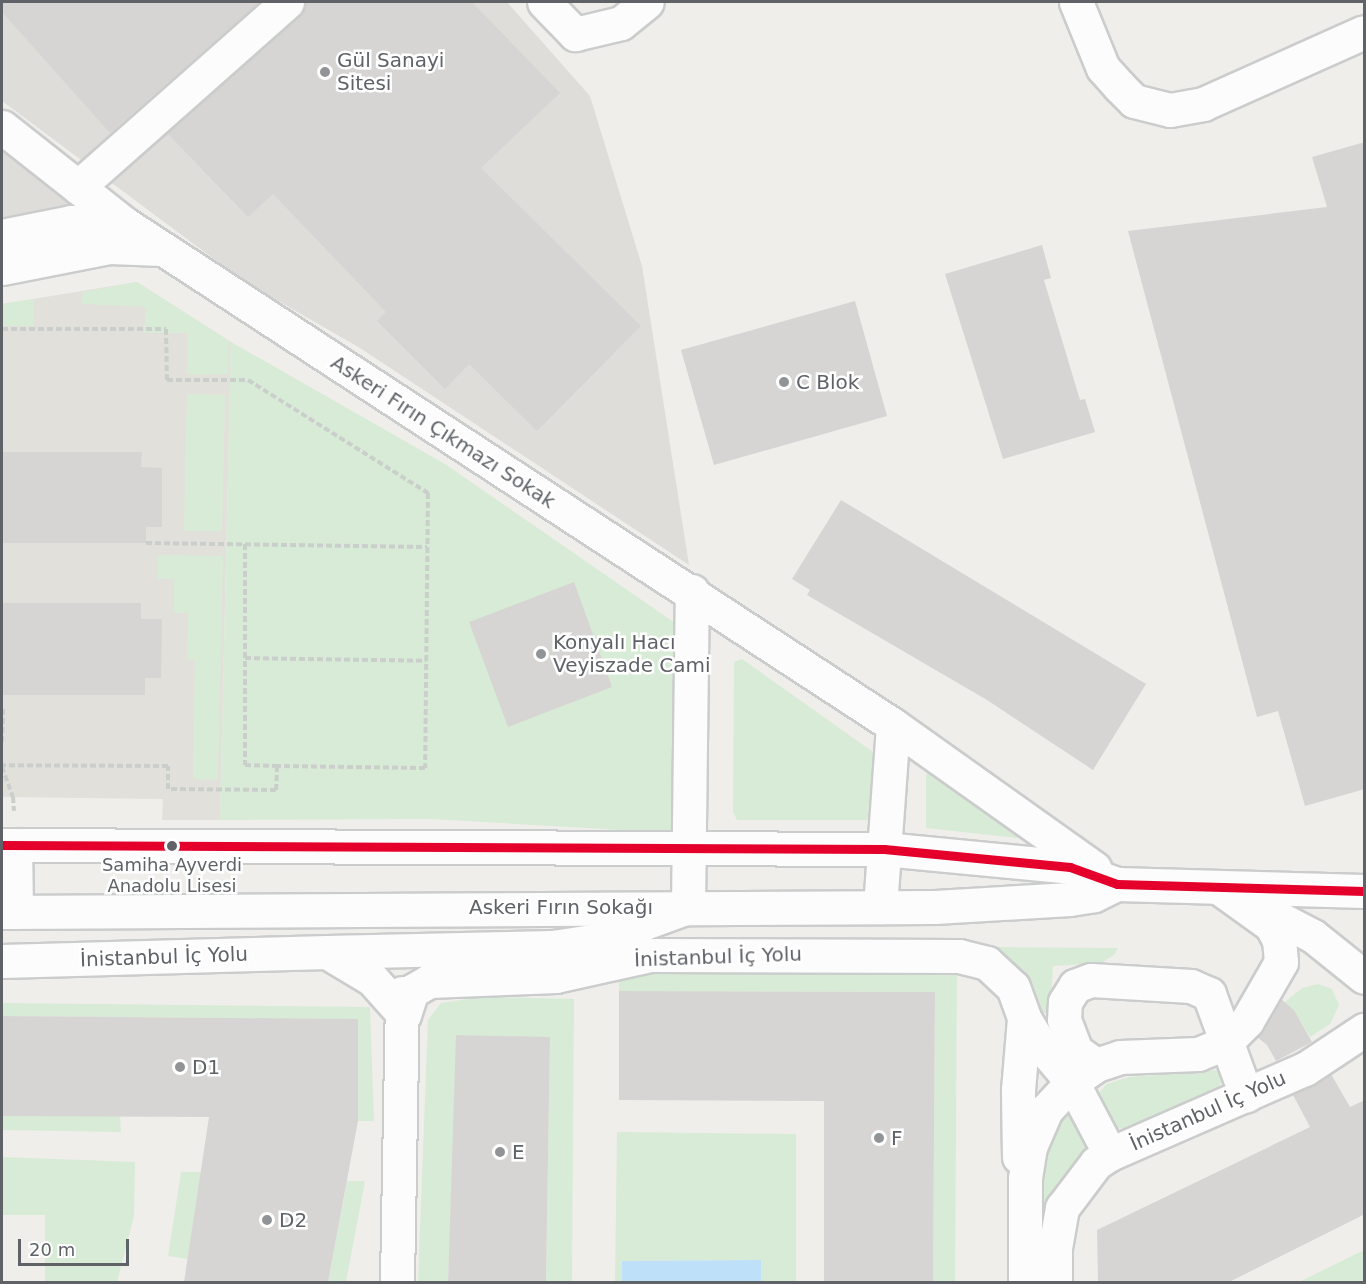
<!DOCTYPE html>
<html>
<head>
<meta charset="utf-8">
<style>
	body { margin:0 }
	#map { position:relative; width:1366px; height:1284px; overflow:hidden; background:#efeeea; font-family:"DejaVu Sans",sans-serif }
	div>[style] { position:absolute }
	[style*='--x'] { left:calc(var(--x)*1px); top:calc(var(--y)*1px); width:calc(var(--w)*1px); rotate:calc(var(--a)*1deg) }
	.industrial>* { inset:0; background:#dfddda }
	.education>* { inset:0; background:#e2e0da }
	.green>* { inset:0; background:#d8ebd6 }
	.water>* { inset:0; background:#bfe0f9 }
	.building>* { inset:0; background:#d6d5d3 }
	.path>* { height:4px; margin-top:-2px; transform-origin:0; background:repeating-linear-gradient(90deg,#cacfcc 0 6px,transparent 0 9px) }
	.roads { filter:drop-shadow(2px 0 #cbcccc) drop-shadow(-2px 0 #cbcccc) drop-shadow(0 2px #cbcccc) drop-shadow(0 -2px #cbcccc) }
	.minor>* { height:33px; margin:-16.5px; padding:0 16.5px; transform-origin:16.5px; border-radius:16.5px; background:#fdfcfc }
	.bus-1>* { height:9px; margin:-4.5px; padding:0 4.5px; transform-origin:4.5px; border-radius:4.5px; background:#e4002b }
	.dots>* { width:16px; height:16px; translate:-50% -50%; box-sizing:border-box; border:3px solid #fff; border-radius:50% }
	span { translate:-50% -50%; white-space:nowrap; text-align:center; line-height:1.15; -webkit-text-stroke:5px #fff; paint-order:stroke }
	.bus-label { font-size:18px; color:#5f6368 }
	.poi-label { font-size:20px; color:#5f6368 }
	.left { translate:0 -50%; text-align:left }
	.street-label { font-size:20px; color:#5f6368 }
	.frame { position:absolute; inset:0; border:3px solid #5f6368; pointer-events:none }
	.scale { position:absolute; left:18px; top:1239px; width:111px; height:27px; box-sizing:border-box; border:3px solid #5f6368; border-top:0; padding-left:8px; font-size:18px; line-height:21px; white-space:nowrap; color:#5f6368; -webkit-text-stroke:4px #fff; paint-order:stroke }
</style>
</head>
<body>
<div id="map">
	<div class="industrial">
		<i style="clip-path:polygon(2px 2px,507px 2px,590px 96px,642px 266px,689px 565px,360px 348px,242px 280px,2px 101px)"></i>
		<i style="clip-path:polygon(2px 141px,86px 211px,2px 228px)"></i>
	</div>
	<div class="education">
		<i style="clip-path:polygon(137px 282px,231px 342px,220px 820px,162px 820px,163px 799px,2px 797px,2px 304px)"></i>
	</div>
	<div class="green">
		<i style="clip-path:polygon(137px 282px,229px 341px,228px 374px,187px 375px,187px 333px,144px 333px,146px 307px,82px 304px,83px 292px)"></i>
		<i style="clip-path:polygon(34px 299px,34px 326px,2px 326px,2px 304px)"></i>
		<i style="clip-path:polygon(231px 342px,445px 464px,675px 623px,673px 833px,431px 819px,220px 820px)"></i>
		<i style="clip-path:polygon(187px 394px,225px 395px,222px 531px,184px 531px)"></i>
		<i style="clip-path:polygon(158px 555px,223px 556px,218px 780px,193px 779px,195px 660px,187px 659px,188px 613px,174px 613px,174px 579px,157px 579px)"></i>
		<i style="clip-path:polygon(742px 659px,876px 754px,874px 820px,737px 820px,733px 812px,734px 662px)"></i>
		<i style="clip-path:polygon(930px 770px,1018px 833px,1017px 838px,926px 828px,926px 775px)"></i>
		<i style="clip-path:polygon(978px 946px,993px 947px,1118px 948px,1114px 955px,1101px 963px,1053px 966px,1050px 1013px,1036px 1013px,1017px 965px)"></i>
		<i style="clip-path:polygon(619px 971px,957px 972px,955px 1282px,933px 1282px,935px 992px,619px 991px)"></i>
		<i style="clip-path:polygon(1318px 984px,1332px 989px,1339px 1005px,1330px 1024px,1310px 1037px,1294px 1010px,1285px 1002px,1302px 988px)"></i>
		<i style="clip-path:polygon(481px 997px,574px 999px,572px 1282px,546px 1282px,550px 1038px,457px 1035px,448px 1282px,418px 1282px,428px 1020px,441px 1003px)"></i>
		<i style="clip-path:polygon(2px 1003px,370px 1007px,374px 1121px,358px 1121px,357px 1019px,2px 1016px)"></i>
		<i style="clip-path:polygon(1217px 1070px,1224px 1076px,1219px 1087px,1129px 1129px,1105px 1128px,1096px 1096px,1107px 1084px,1129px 1077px)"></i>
		<i style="clip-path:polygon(1068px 1104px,1077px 1127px,1098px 1144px,1043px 1282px,1032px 1228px,1045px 1133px)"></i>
		<i style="clip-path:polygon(120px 1115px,121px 1132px,2px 1130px,2px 1116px)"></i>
		<i style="clip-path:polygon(617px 1132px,796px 1134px,796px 1282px,761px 1282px,760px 1260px,622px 1261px,622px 1282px,615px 1282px)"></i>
		<i style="clip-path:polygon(2px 1157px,135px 1162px,134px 1216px,117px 1282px,45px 1282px,45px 1215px,2px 1215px)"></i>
		<i style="clip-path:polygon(181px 1172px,201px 1172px,188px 1259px,168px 1256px)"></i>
		<i style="clip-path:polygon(347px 1181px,365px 1181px,346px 1282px,328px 1282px)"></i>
		<i style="clip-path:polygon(1364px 1250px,1364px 1282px,1299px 1282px)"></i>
	</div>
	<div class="water">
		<i style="clip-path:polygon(761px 1260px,761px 1282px,622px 1282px,622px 1261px)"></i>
	</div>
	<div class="building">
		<i style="clip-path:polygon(2px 2px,259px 2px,110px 133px,2px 12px)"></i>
		<i style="clip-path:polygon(305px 2px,472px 2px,560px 93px,481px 168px,641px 326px,537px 431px,469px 364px,445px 389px,377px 321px,386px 312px,273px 194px,248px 217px,167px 133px,299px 16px)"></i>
		<i style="clip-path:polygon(1365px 142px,1365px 789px,1305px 806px,1278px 711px,1257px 717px,1128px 231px,1327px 207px,1312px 157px)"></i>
		<i style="clip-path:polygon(1042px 245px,1051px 278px,1044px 280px,1080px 400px,1085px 399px,1095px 432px,1003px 459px,945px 274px)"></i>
		<i style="clip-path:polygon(855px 301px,887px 416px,714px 465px,681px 350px)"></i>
		<i style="clip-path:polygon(2px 452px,142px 452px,141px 467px,162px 468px,162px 527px,146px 527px,146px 543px,2px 543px)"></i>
		<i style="clip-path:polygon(841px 500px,1146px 684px,1093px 770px,987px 700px,807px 595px,810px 590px,792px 579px)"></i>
		<i style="clip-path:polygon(574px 582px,612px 687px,508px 727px,469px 622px)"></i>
		<i style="clip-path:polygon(2px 603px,141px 603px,141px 619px,162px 619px,161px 678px,145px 678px,145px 695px,2px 695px)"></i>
		<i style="clip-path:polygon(619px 991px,935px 992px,933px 1282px,824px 1282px,824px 1101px,619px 1100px)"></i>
		<i style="clip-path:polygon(1281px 999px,1294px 1010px,1312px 1042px,1276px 1061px,1267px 1045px,1257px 1037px)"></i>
		<i style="clip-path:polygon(2px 1016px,358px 1019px,358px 1121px,328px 1282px,184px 1282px,209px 1117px,2px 1116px)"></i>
		<i style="clip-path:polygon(456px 1035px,550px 1037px,546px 1282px,448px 1282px)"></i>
		<i style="clip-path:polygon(1331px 1074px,1350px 1107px,1365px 1100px,1365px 1214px,1229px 1282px,1098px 1282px,1097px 1230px,1310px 1127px,1293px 1095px)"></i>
	</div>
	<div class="path">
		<i style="--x:2;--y:329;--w:164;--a:0"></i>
		<i style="--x:166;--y:329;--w:51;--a:88.9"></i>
		<i style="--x:167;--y:380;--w:81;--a:0"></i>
		<i style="--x:248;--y:380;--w:213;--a:32.1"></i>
		<i style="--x:428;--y:493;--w:275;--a:90.6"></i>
		<i style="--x:425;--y:768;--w:148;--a:-179.2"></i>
		<i style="--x:277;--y:766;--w:24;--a:92"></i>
		<i style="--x:276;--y:790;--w:108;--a:-179.5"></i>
		<i style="--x:168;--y:789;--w:23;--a:-90"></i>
		<i style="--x:168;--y:766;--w:166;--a:-179.7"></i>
		<i style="--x:146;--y:543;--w:281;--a:0.8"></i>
		<i style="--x:245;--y:544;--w:221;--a:90"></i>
		<i style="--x:245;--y:765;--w:32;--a:2"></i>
		<i style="--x:245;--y:658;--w:181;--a:0.9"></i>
		<i style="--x:2;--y:742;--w:36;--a:-88"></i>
		<i style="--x:2;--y:767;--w:32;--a:70"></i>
		<i style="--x:13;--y:797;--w:14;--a:86"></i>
	</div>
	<div class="roads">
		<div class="minor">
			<i style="--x:544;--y:2;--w:45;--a:45.9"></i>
			<i style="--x:575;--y:34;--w:47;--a:-13.4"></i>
			<i style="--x:621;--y:23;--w:33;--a:-39"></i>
			<i style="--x:1076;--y:2;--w:71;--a:67.8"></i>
			<i style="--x:1103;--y:68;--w:24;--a:48"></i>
			<i style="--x:1119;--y:86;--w:21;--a:45"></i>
			<i style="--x:1134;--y:101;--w:37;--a:14"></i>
			<i style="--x:1170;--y:110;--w:34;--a:-10"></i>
			<i style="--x:1203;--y:104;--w:176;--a:-24.1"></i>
			<i style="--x:2;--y:127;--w:157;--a:38.3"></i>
			<i style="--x:125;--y:224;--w:917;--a:33.12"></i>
			<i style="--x:893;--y:725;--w:247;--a:35.4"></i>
			<i style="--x:78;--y:187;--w:279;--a:-41.5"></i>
			<i style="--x:2;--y:236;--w:70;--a:-11.5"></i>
			<i style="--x:71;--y:222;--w:54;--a:2.1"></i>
			<i style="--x:2;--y:268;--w:109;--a:-11.1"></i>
			<i style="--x:109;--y:247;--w:53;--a:2.2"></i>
			<i style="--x:2;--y:845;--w:882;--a:0.26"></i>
			<i style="--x:884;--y:849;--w:187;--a:5.5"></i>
			<i style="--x:1070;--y:867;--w:50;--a:19.9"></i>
			<i style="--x:1117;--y:884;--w:247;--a:1.6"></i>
			<i style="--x:15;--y:845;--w:67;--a:89.1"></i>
			<i style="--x:880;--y:907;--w:182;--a:-85.9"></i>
			<i style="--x:1259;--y:908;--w:61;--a:27.4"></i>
			<i style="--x:1313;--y:936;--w:65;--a:38.8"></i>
			<i style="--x:2;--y:912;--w:933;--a:-0.31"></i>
			<i style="--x:935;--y:907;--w:135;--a:-3.4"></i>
			<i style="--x:1070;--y:899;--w:24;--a:-9"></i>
			<i style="--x:1094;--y:895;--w:25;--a:-26"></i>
			<i style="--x:327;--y:952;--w:226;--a:-1.3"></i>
			<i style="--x:553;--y:947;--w:46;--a:-8.8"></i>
			<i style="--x:598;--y:940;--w:96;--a:-20.1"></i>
			<i style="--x:688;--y:907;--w:316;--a:-89.3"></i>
			<i style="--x:2;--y:961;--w:325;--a:-1.6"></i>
			<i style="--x:327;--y:952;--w:52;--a:31"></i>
			<i style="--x:372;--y:979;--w:48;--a:48.4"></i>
			<i style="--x:404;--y:1015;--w:25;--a:-72"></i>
			<i style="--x:412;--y:991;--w:20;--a:-30"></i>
			<i style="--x:429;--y:981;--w:127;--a:-2.3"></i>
			<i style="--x:556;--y:976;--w:97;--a:-12.5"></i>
			<i style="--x:651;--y:955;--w:308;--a:0.2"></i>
			<i style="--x:959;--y:956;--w:29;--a:14"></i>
			<i style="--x:987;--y:963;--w:35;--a:43"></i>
			<i style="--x:1013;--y:987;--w:33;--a:70"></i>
			<i style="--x:1024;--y:1018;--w:29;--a:59"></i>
			<i style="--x:1039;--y:1043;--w:51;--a:49.8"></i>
			<i style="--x:1072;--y:1082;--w:81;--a:62.2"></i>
			<i style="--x:1096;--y:1065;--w:24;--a:-145"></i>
			<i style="--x:1076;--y:1051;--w:33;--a:-111"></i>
			<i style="--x:1064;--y:1020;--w:18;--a:-87"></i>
			<i style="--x:1065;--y:1002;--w:19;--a:-58"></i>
			<i style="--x:1075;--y:986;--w:17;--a:-21"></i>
			<i style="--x:1091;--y:980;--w:100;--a:3.4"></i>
			<i style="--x:1191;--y:986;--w:20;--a:24"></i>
			<i style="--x:1209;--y:994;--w:108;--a:69.9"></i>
			<i style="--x:1019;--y:1157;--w:67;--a:-90.9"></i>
			<i style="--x:1018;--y:1090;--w:72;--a:-85.2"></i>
			<i style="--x:397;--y:1282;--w:289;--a:-89"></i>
			<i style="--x:1025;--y:1282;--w:104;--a:-90"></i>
			<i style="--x:1025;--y:1178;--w:31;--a:-81"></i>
			<i style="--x:1030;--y:1147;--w:40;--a:-66.6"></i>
			<i style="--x:1046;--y:1110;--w:38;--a:-47"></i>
			<i style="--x:1072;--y:1082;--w:29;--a:-35"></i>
			<i style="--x:1096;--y:1065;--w:25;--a:-18"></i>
			<i style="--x:1120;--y:1057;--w:78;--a:-2.2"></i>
			<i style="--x:1198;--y:1054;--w:29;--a:-22"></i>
			<i style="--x:1225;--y:1043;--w:31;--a:-45"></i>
			<i style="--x:1247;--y:1021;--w:68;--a:-60"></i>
			<i style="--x:1281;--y:962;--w:22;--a:-95"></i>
			<i style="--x:1279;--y:940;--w:17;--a:-118"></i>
			<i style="--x:1271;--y:925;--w:65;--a:-144.4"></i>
			<i style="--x:1055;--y:1282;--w:34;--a:-90"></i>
			<i style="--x:1055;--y:1248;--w:41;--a:-80.1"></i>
			<i style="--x:1062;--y:1208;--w:56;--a:-52.9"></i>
			<i style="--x:1096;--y:1163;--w:17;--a:-33"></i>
			<i style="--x:1110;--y:1154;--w:213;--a:-23.6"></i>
			<i style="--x:1305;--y:1069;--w:71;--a:-33.5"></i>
		</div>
	</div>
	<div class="bus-1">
		<i style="--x:2;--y:845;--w:882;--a:0.26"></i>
		<i style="--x:884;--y:849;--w:187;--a:5.5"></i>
		<i style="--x:1070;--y:867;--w:50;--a:19.9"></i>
		<i style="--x:1117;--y:884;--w:247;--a:1.6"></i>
	</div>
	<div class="dots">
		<i style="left:325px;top:72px;background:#919496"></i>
		<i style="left:784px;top:382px;background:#919496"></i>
		<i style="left:541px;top:654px;background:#919496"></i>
		<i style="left:172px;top:846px;background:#5f6368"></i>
		<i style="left:180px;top:1067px;background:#919496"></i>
		<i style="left:879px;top:1138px;background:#919496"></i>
		<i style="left:500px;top:1152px;background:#919496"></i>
		<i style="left:267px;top:1220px;background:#919496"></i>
	</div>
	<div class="bus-label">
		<span style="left:172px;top:876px">Samiha Ayverdi<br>Anadolu Lisesi</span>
	</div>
	<div class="poi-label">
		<span class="left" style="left:337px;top:72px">Gül Sanayi<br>Sitesi</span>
		<span class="left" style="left:796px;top:382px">C Blok</span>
		<span class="left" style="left:553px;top:654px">Konyalı Hacı<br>Veyiszade Cami</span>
		<span class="left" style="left:192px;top:1067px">D1</span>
		<span class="left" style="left:891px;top:1138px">F</span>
		<span class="left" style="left:512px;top:1152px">E</span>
		<span class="left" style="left:279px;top:1220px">D2</span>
	</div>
	<div class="street-label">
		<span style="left:443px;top:432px;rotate:33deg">Askeri Fırın Çıkmazı Sokak</span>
		<span style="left:561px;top:907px">Askeri Fırın Sokağı</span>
		<span style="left:164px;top:957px;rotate:-2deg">İnistanbul İç Yolu</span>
		<span style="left:718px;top:957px;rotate:-2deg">İnistanbul İç Yolu</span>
		<span style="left:1208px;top:1111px;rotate:-24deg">İnistanbul İç Yolu</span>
	</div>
	<div class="frame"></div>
	<div class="scale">20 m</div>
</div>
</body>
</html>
